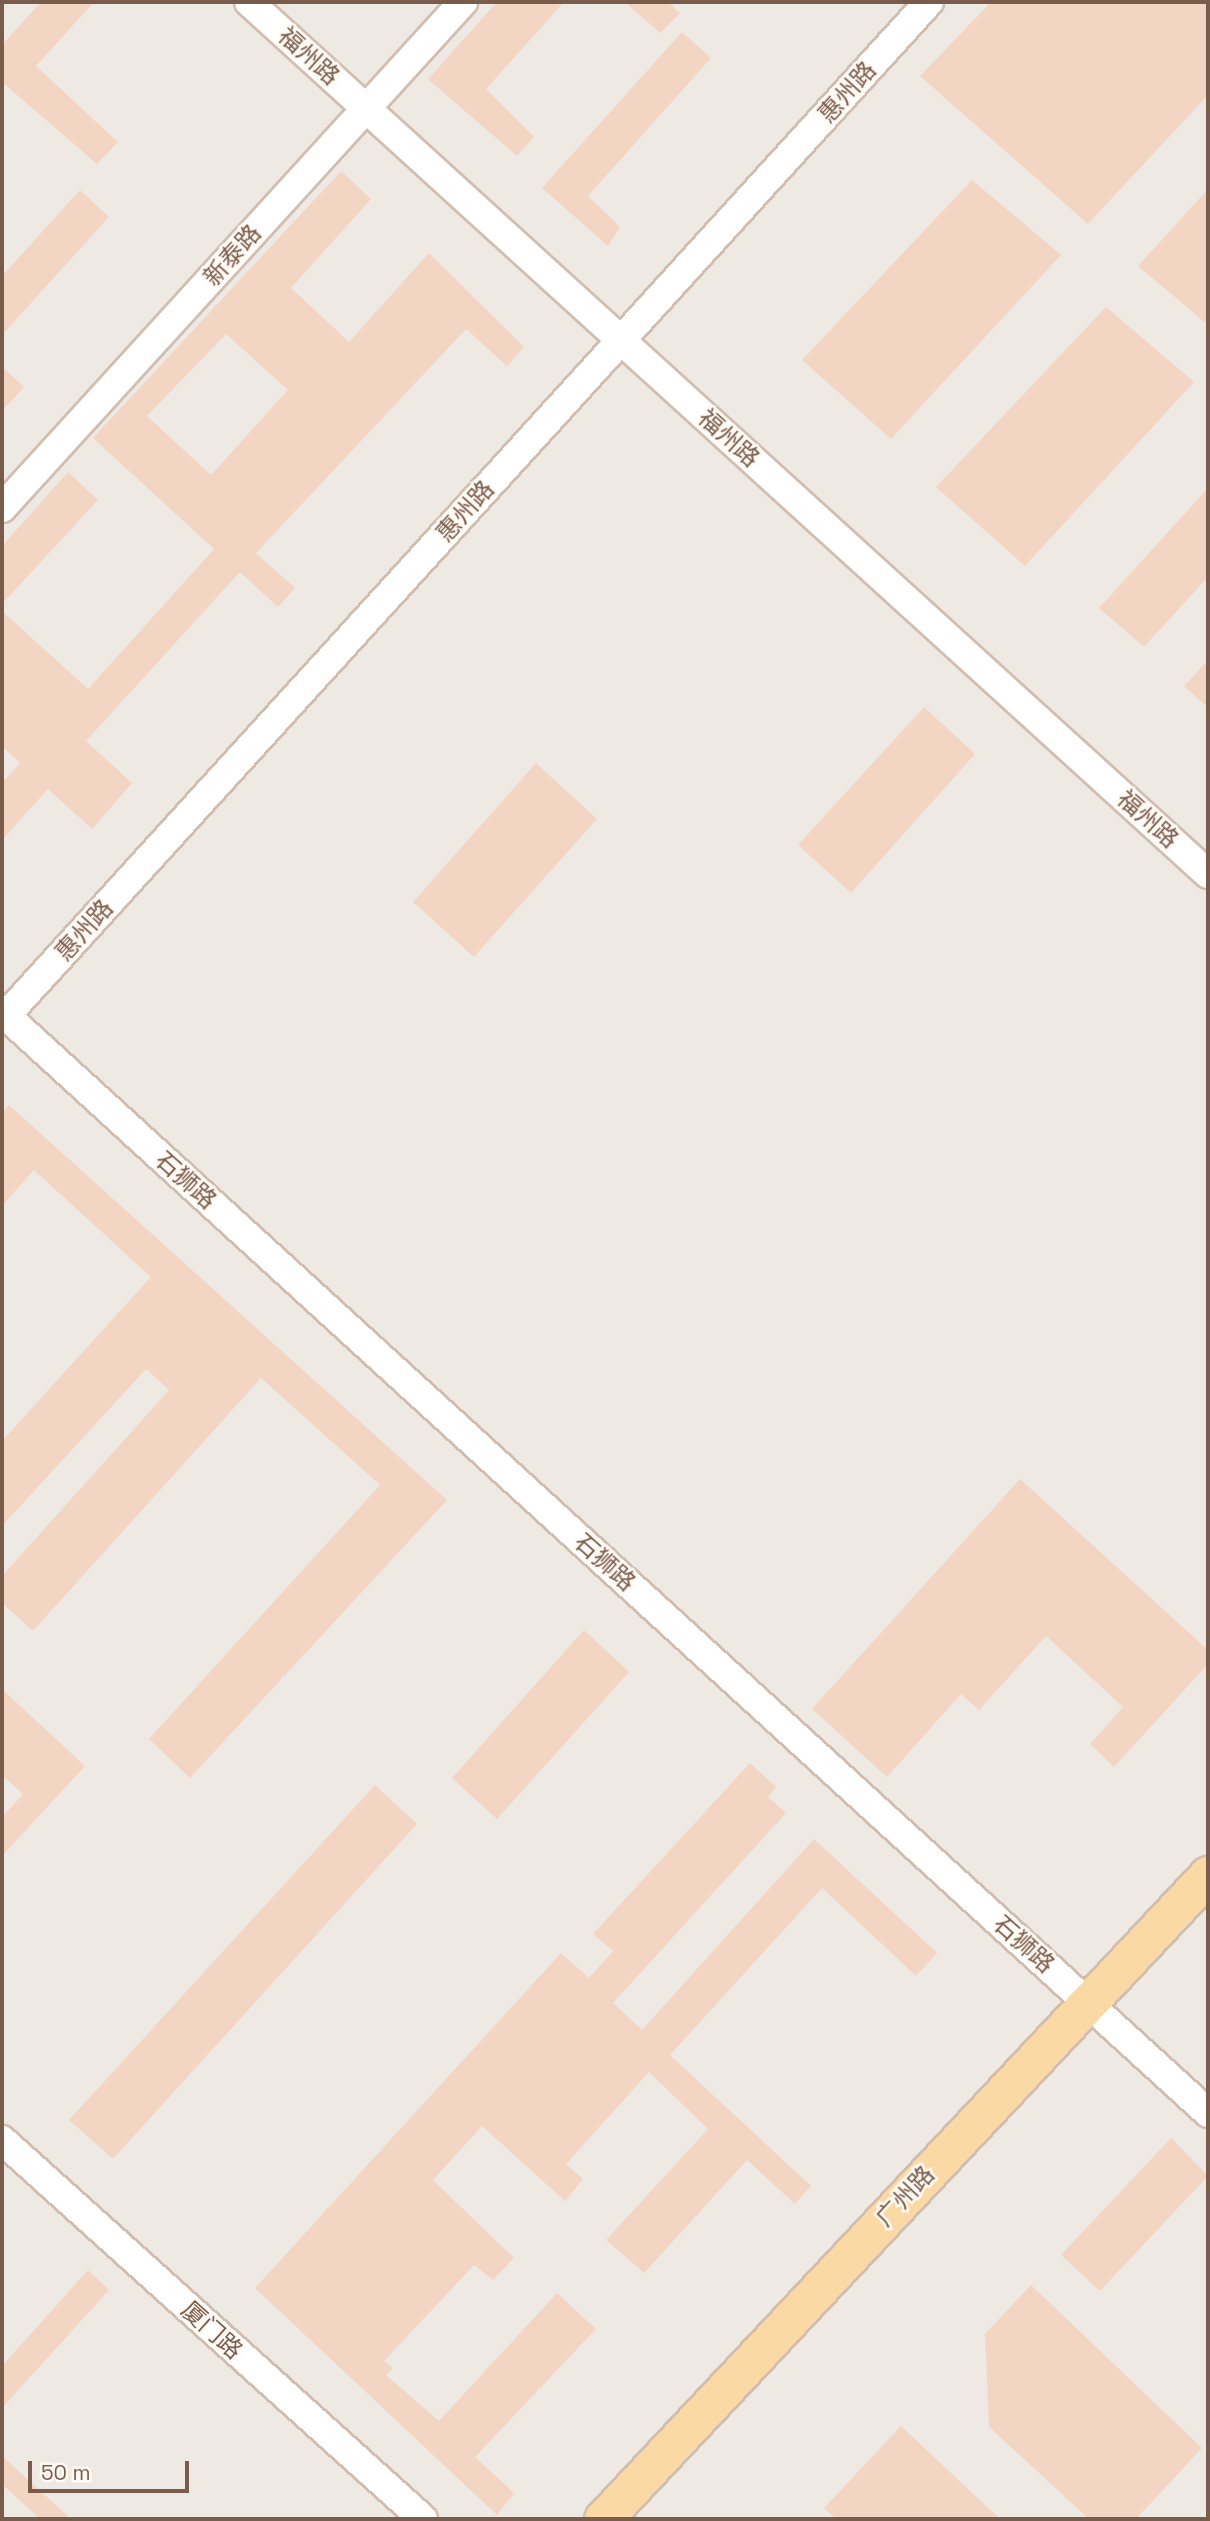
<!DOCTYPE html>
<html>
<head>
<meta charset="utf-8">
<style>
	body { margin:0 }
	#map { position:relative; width:1210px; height:2521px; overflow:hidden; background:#fdf6ec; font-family:"Space Grotesk","Noto Sans SC",sans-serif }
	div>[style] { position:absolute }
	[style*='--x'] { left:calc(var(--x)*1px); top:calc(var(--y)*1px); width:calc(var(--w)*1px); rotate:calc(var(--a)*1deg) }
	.industrial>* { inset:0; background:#efe9e4 }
	.building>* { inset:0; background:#f3d5c3 }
	.roads { filter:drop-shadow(2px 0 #d1beb0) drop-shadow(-2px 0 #d1beb0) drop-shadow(0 2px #d1beb0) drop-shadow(0 -2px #d1beb0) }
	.minor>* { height:28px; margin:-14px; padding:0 14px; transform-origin:14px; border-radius:14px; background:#fff }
	.major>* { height:37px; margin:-18.5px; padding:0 18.5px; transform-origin:18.5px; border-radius:18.5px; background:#fbd9a5 }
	span { translate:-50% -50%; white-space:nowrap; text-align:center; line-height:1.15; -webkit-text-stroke:5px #fffaf3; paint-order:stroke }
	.street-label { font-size:24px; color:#7a5c4d }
	.frame { position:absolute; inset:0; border:4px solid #7a5c4d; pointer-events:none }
	.scale { position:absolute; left:28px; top:2461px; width:161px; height:32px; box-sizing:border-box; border:4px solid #7a5c4d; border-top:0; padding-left:9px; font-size:21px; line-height:24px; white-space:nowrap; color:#7a5c4d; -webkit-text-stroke:5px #fffaf3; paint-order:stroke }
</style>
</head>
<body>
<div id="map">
	<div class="industrial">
		<i style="clip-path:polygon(2px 2px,1208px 2px,1208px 2519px,2px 2519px)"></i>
	</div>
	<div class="building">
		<i style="clip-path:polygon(41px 2px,94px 2px,36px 66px,118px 142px,97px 164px,2px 82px,2px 45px)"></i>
		<i style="clip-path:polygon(497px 2px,564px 2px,486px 89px,534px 137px,517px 156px,428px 79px)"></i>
		<i style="clip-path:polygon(625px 2px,668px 2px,680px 13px,660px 33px)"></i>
		<i style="clip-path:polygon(991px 2px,1208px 2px,1208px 95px,1088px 224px,920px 76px)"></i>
		<i style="clip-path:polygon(682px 32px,711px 58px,588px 196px,620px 227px,608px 246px,542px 188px)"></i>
		<i style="clip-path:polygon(evenodd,341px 171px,371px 199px,291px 288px,349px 342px,429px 253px,524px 347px,507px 366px,466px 329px,256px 553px,295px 588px,278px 607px,240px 572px,86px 741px,132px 783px,92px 829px,48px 789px,2px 840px,2px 783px,20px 763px,2px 746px,2px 611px,88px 689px,214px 549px,93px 438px,341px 171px,226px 334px,288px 390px,211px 475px,147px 416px,226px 334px)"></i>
		<i style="clip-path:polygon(972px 180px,1061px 255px,891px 439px,802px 360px)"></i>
		<i style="clip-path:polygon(1208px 189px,1208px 325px,1138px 266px)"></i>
		<i style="clip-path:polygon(80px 190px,109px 217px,2px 335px,2px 276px)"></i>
		<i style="clip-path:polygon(1106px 307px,1194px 382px,1025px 566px,936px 487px)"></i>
		<i style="clip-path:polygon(2px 367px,24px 387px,2px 411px)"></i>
		<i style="clip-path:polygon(68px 472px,98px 500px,2px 604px,2px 546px)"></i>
		<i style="clip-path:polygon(1208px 488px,1208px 577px,1144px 647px,1099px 608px)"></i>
		<i style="clip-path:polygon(1208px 660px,1208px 708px,1184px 686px)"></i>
		<i style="clip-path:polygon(924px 707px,975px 754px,851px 893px,798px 845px)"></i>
		<i style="clip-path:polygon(536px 763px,597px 819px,474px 957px,413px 902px)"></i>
		<i style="clip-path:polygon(9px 1105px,447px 1500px,190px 1778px,149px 1739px,380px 1485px,261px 1378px,33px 1631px,2px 1603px,2px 1576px,169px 1390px,146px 1369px,2px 1526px,2px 1441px,151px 1277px,34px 1170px,2px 1206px,2px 1113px)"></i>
		<i style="clip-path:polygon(1020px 1479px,1208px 1650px,1208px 1664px,1114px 1767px,1090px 1744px,1123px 1707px,1046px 1636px,979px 1710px,961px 1694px,887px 1777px,812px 1709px)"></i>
		<i style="clip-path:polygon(584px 1630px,629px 1672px,497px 1819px,452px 1778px)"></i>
		<i style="clip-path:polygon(2px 1689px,85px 1766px,2px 1856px,2px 1817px,23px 1794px,2px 1775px)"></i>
		<i style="clip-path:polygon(750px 1763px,776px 1787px,768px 1797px,786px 1813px,613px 2003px,642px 2030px,814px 1839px,937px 1953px,916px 1976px,822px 1888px,670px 2055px,811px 2186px,795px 2204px,747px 2160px,644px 2273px,606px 2240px,708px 2129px,649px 2072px,566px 2164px,583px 2179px,565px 2201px,482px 2126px,433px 2180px,514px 2258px,493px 2280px,474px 2265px,384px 2361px,393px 2368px,386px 2375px,439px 2421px,557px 2293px,596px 2329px,475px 2457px,514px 2493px,497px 2515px,255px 2288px,561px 1953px,589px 1978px,613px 1951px,593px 1934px)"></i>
		<i style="clip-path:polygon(375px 1785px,417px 1824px,113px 2159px,69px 2120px)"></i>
		<i style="clip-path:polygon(1171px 2138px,1208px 2176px,1100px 2291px,1061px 2255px)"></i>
		<i style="clip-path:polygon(88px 2270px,109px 2290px,2px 2408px,2px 2366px)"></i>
		<i style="clip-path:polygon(1031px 2285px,1202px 2448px,1136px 2519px,1089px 2519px,989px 2427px,985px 2334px)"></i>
		<i style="clip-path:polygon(901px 2426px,1000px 2519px,836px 2519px,824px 2508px)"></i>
		<i style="clip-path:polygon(2px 2456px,71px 2519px,40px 2519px,2px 2484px)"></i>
	</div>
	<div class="roads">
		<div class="minor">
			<i style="--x:249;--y:2;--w:1296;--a:42.28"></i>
			<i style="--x:2;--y:508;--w:685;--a:-47.66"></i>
			<i style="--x:2;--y:1012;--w:1633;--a:42.39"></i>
			<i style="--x:2;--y:1020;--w:1377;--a:-47.68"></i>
			<i style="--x:2;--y:2140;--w:566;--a:41.99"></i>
		</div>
		<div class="major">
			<i style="--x:603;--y:2519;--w:884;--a:-46.79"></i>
		</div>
	</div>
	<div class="street-label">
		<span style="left:309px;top:56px;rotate:42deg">福州路</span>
		<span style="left:847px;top:92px;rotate:-48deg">惠州路</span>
		<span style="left:232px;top:255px;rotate:-48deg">新泰路</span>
		<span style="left:729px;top:438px;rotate:42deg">福州路</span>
		<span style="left:465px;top:511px;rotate:-48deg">惠州路</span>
		<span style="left:1148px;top:819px;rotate:42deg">福州路</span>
		<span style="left:84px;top:930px;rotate:-48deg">惠州路</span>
		<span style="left:186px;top:1180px;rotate:42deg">石狮路</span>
		<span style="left:605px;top:1562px;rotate:42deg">石狮路</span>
		<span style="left:1024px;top:1944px;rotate:42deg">石狮路</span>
		<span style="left:905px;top:2196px;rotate:-47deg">广州路</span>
		<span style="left:212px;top:2330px;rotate:42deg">厦门路</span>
	</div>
	<div class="frame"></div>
	<div class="scale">50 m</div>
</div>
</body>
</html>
